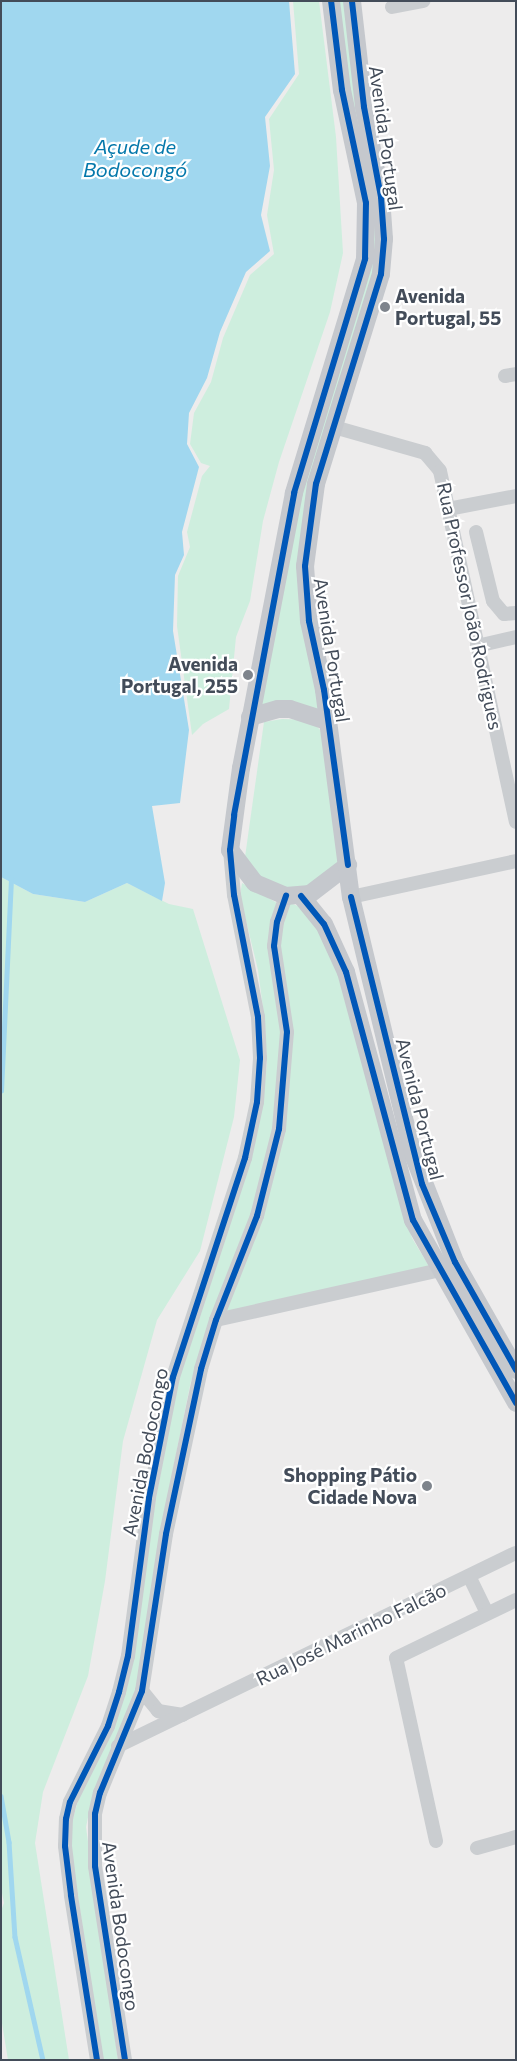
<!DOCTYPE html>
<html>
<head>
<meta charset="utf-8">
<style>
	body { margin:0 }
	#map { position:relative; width:517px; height:2061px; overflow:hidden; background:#edecec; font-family:Commissioner,sans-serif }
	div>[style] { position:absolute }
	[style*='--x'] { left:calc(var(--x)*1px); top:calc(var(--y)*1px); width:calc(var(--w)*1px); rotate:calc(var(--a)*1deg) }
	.green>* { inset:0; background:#ceeede }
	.water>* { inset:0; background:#a0d7ef }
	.stream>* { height:4.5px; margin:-2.25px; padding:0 2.25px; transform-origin:2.25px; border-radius:2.25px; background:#a0d7ef }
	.minor>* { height:14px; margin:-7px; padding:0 7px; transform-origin:7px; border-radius:7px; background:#cacdd0 }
	.major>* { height:18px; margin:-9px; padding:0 9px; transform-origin:9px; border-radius:9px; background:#c5c8cd }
	.cycleway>* { height:6px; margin:-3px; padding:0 3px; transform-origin:3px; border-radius:3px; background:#0057b8 }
	.dots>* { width:14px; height:14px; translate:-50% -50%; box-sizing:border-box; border:2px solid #fff; border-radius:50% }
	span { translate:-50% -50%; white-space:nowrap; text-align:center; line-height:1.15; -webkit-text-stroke:4.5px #fff; paint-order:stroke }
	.street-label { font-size:19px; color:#434c59 }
	.poi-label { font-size:19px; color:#434c59; font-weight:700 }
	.left { translate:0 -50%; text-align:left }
	.right { translate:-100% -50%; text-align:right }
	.water-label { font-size:20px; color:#0478ab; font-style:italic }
	.frame { position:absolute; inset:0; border:2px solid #434c59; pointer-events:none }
</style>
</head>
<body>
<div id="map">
	<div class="green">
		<i style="clip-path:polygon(293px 1px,319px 1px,336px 137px,343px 253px,330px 312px,279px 462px,263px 521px,250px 601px,236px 637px,229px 709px,203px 724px,192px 735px,177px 626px,178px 576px,190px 547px,187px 532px,202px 476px,210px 466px,201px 463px,190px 444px,194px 413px,211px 382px,223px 338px,250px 275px,274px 254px,267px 215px,274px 170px,269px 119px,299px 74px)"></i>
		<i style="clip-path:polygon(335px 1px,346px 1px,378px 245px,375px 277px,309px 484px,320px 713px,258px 711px,291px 523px,366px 264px)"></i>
		<i style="clip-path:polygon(282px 719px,311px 720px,322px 732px,338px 862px,315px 884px,297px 889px,276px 888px,256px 877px,245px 857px,264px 722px)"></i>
		<i style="clip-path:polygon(1px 877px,33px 894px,85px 902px,127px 883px,169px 904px,193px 909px,240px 1060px,234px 1117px,200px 1251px,157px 1320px,123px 1441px,105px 1581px,88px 1676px,43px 1792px,35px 1843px,69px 2060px,8px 2060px,1px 2017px,1px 1911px,4px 1903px,1px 1888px)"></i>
		<i style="clip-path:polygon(242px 883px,277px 903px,281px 1029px,277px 1109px,257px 1197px,191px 1381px,169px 1489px,138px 1690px,91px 1803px,86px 1827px,118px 2060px,103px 2060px,71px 1851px,71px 1826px,80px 1793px,114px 1727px,179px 1373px,262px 1106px,267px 1064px,265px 1023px,258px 970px,240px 896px)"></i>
		<i style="clip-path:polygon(288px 902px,310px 911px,339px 965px,395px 1182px,412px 1238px,430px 1268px,225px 1314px,285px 1120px,278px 946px)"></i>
	</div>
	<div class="water">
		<i style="clip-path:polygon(1px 1px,289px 1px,295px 74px,265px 117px,270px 166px,261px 215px,270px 251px,246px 272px,220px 332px,207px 378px,189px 413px,187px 444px,199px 467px,182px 532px,184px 555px,175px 575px,173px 631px,189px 730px,180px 803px,152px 806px,165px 883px,162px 901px,127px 883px,85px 902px,33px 894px,1px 877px)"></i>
	</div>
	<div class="stream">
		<i style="--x:1;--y:1091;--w:213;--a:-87.3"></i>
		<i style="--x:1;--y:1796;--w:47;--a:80.1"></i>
		<i style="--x:9;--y:1842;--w:95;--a:86.4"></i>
		<i style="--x:15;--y:1937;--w:126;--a:77.2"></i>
	</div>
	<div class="minor">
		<i style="--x:392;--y:7;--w:32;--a:-11"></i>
		<i style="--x:505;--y:376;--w:11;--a:-10"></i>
		<i style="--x:334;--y:427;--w:95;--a:15.9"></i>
		<i style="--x:425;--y:453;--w:23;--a:50"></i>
		<i style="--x:440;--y:471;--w:359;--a:77.8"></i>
		<i style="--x:448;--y:509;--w:69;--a:-10.8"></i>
		<i style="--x:476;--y:532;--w:71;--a:76.2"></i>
		<i style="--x:493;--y:601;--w:17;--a:50"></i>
		<i style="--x:504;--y:614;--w:12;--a:-5"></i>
		<i style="--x:477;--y:646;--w:40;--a:-13"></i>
		<i style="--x:351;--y:897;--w:169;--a:-12.3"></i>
		<i style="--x:216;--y:1320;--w:229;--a:-12.6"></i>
		<i style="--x:469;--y:1576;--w:41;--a:64.1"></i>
		<i style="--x:142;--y:1691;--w:26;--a:51"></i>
		<i style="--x:158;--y:1711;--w:25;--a:9"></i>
		<i style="--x:118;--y:1746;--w:442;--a:-25.9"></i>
		<i style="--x:436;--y:1841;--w:187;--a:-102.3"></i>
		<i style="--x:396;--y:1658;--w:133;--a:-25.8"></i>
		<i style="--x:477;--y:1848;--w:41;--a:-15.8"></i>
		<i style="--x:97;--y:2060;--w:167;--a:-99"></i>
		<i style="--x:71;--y:1895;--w:49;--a:-97"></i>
		<i style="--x:65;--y:1846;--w:27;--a:-88"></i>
		<i style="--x:66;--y:1819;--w:17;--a:-77"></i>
		<i style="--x:70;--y:1802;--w:85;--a:-63.4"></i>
		<i style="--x:108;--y:1726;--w:36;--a:-72"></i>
		<i style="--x:119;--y:1692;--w:37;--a:-76"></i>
		<i style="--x:128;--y:1656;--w:159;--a:-82.4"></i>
		<i style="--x:149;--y:1498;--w:123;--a:-78.8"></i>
		<i style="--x:173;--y:1377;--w:231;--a:-71.8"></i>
		<i style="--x:245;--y:1158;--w:57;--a:-77.9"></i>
		<i style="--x:257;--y:1102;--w:44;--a:-86.1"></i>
		<i style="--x:260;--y:1058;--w:41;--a:-92.8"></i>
		<i style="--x:258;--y:1017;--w:124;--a:-101.1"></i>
		<i style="--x:234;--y:895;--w:45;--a:-95.1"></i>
		<i style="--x:125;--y:2060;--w:196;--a:-98.8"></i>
		<i style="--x:95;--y:1866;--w:52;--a:-90"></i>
		<i style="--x:95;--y:1814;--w:22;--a:-77"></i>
		<i style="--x:100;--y:1793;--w:110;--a:-67.6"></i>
		<i style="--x:142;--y:1691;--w:159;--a:-81.3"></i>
		<i style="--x:166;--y:1534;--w:169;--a:-78"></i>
		<i style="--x:201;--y:1369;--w:51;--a:-73"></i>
		<i style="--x:216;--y:1320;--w:112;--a:-68.5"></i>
		<i style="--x:257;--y:1216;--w:90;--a:-75.8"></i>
		<i style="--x:279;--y:1129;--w:97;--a:-85.3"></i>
		<i style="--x:287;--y:1032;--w:87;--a:-98.6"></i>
		<i style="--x:274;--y:946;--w:24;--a:-83"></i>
		<i style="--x:277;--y:922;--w:28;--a:-71"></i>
	</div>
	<div class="major">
		<i style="--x:331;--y:1;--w:90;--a:83"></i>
		<i style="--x:342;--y:90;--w:116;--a:78"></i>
		<i style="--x:366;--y:203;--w:56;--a:91"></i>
		<i style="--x:365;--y:259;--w:245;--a:106.9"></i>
		<i style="--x:294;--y:493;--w:280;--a:100.9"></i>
		<i style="--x:241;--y:768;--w:83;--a:97.6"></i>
		<i style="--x:230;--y:850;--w:41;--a:52.9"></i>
		<i style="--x:255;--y:883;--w:34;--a:23"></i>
		<i style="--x:286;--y:896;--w:24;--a:-5"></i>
		<i style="--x:310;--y:894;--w:48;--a:-37.3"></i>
		<i style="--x:352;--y:1;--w:107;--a:83.5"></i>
		<i style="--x:364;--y:107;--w:92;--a:79.3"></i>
		<i style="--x:381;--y:197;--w:42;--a:85.9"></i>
		<i style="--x:384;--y:239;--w:35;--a:95"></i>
		<i style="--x:381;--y:274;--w:220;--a:107.2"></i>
		<i style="--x:316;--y:484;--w:83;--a:97.6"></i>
		<i style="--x:305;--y:566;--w:55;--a:85.8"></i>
		<i style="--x:309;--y:621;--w:71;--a:77.7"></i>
		<i style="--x:324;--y:690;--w:209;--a:82.6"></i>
		<i style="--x:351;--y:897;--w:262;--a:76.5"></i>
		<i style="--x:412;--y:1152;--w:118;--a:68.6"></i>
		<i style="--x:455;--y:1262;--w:124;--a:60.5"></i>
		<i style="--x:250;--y:717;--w:29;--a:-16"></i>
		<i style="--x:278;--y:709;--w:12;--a:0"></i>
		<i style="--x:290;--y:709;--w:40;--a:18"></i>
		<i style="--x:301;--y:896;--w:36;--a:51"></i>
		<i style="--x:324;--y:924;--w:53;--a:65.4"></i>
		<i style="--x:346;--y:972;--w:257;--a:74.9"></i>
		<i style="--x:413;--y:1220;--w:210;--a:60.6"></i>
	</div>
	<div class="cycleway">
		<i style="--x:348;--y:865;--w:177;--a:-97.8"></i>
		<i style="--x:324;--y:690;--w:71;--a:-102.3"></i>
		<i style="--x:309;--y:621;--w:55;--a:-94.2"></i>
		<i style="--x:305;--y:566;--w:83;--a:-82.4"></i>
		<i style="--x:316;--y:484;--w:220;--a:-72.8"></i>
		<i style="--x:381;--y:274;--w:35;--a:-85"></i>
		<i style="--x:384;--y:239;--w:42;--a:-94.1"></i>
		<i style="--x:381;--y:197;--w:92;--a:-100.7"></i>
		<i style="--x:364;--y:107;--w:107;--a:-96.5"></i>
		<i style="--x:301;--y:896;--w:36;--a:51"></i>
		<i style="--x:324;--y:924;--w:53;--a:65.4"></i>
		<i style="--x:346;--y:972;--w:257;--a:74.9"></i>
		<i style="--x:413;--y:1220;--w:210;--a:60.6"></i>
		<i style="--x:351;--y:897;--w:296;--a:76.1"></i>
		<i style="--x:422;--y:1184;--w:85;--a:67.1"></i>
		<i style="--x:455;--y:1262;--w:124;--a:60.5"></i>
		<i style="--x:97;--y:2060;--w:167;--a:-99"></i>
		<i style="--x:71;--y:1895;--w:49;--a:-97"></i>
		<i style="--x:65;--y:1846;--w:27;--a:-88"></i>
		<i style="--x:66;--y:1819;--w:17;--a:-77"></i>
		<i style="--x:70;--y:1802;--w:85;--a:-63.4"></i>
		<i style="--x:108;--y:1726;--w:36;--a:-72"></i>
		<i style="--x:119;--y:1692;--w:37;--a:-76"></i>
		<i style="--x:128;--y:1656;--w:159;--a:-82.4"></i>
		<i style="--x:149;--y:1498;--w:123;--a:-78.8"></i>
		<i style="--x:173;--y:1377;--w:231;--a:-71.8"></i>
		<i style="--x:245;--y:1158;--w:57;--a:-77.9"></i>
		<i style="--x:257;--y:1102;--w:44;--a:-86.1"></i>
		<i style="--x:260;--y:1058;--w:41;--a:-92.8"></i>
		<i style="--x:258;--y:1017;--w:124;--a:-101.1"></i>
		<i style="--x:234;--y:895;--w:45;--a:-95.1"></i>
		<i style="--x:230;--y:850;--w:35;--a:-83"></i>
		<i style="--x:234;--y:815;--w:328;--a:-79.4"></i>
		<i style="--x:294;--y:493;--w:245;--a:-73.1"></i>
		<i style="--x:365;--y:259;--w:56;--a:-89"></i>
		<i style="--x:366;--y:203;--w:116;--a:-102"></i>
		<i style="--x:342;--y:90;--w:90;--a:-97"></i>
		<i style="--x:125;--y:2060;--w:196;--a:-98.8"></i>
		<i style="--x:95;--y:1866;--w:52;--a:-90"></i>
		<i style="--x:95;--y:1814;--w:22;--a:-77"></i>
		<i style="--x:100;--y:1793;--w:110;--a:-67.6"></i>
		<i style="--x:142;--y:1691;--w:159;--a:-81.3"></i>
		<i style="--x:166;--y:1534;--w:169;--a:-78"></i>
		<i style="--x:201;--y:1369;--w:51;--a:-73"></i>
		<i style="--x:216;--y:1320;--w:112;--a:-68.5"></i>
		<i style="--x:257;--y:1216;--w:90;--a:-75.8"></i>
		<i style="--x:279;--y:1129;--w:97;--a:-85.3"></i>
		<i style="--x:287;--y:1032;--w:87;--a:-98.6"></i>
		<i style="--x:274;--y:946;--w:24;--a:-83"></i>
		<i style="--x:277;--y:922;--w:28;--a:-71"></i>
	</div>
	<div class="dots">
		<i style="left:385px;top:307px;background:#7e848c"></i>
		<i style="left:248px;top:675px;background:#7e848c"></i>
		<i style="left:427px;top:1486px;background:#7e848c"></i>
	</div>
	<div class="street-label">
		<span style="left:386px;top:138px;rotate:82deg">Avenida Portugal</span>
		<span style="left:470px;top:606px;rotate:78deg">Rua Professor João Rodrigues</span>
		<span style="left:332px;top:650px;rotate:81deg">Avenida Portugal</span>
		<span style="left:420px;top:1109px;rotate:76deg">Avenida Portugal</span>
		<span style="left:145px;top:1452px;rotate:-79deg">Avenida Bodocongo</span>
		<span style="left:351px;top:1634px;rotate:-26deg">Rua José Marinho Falcão</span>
		<span style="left:121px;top:1926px;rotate:82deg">Avenida Bodocongo</span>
	</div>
	<div class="poi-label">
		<span class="left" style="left:395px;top:307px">Avenida<br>Portugal, 55</span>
		<span class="right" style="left:238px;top:675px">Avenida<br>Portugal, 255</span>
		<span class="right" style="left:417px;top:1486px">Shopping Pátio<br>Cidade Nova</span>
	</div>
	<div class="water-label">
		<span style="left:135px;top:158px">Açude de<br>Bodocongó</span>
	</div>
	<div class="frame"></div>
</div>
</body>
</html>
